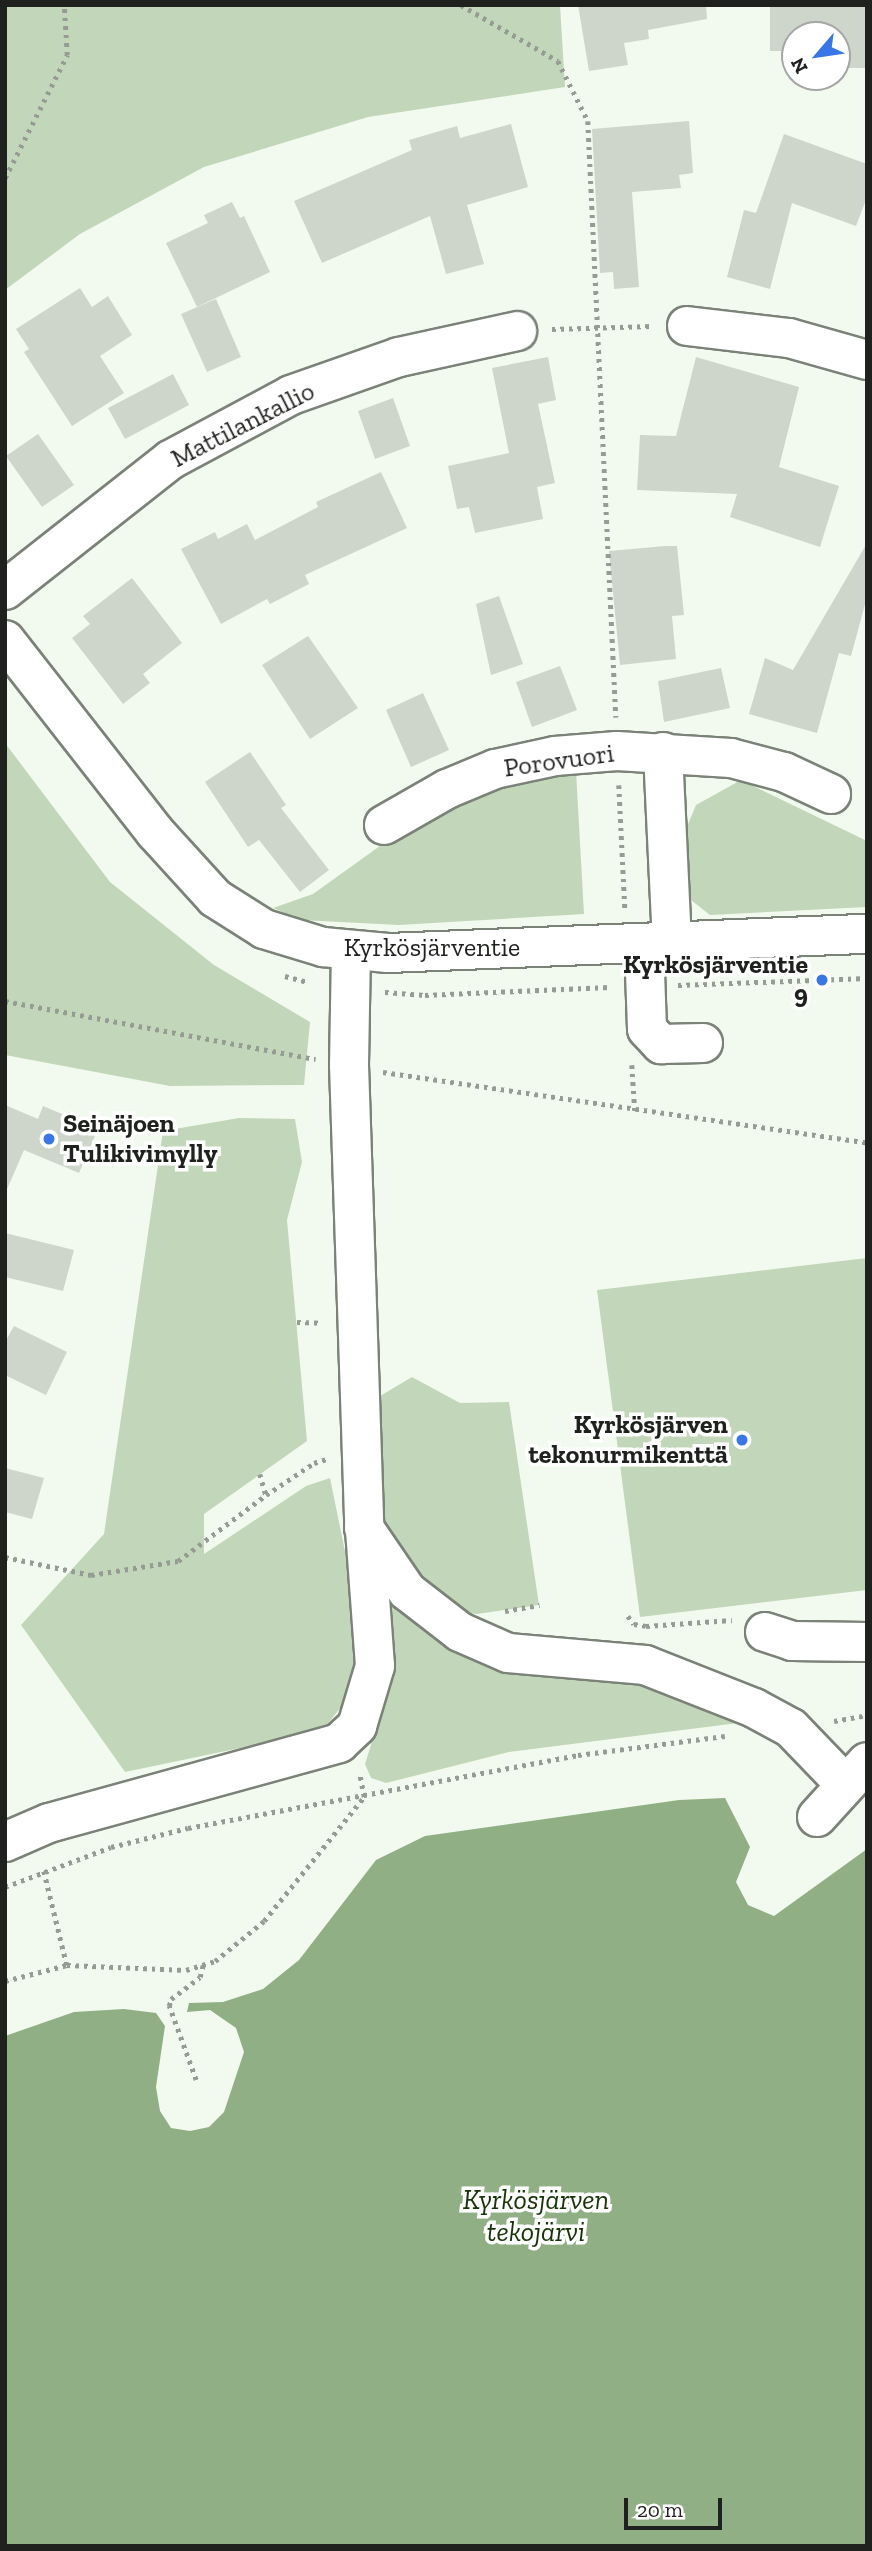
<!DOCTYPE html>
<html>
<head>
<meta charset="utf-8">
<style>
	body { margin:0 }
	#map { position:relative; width:872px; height:2551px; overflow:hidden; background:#f2faef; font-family:"Zilla Slab",serif }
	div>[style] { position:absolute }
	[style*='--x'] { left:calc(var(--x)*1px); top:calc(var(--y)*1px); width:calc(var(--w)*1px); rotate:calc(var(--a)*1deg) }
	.green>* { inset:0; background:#c2d7b9 }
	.water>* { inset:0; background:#91af85 }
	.building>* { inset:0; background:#ced6cb }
	.path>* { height:4.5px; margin-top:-2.25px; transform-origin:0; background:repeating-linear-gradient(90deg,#969c94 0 3.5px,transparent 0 8.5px) }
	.roads { filter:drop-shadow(2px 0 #7b8278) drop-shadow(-2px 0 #7b8278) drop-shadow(0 2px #7b8278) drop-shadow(0 -2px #7b8278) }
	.minor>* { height:38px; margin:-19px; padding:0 19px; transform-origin:19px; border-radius:19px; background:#fff }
	.dots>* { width:19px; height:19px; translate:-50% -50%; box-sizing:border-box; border:4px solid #fff; border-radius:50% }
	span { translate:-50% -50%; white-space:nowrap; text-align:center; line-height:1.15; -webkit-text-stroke:7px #fff; paint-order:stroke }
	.street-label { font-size:26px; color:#1e211d }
	.poi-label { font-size:26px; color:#1e211d; font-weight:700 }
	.right { translate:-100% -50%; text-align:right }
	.left { translate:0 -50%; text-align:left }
	.water-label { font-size:28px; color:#163305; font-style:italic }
	.frame { position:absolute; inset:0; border:7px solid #1e211d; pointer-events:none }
	.north { position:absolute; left:781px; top:21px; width:70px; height:70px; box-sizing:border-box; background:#fff; border:2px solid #a5a6a5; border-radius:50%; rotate:241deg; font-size:19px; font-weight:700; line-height:28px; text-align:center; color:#1e211d }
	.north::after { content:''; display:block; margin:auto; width:24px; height:32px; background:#3977e6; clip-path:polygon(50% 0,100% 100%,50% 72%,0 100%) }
	.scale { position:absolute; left:624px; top:2498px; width:98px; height:32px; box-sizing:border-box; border:4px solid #1e211d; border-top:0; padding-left:9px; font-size:21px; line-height:24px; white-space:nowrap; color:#1e211d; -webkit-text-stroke:5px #fff; paint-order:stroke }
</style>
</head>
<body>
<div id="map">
	<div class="green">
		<i style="clip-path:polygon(5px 5px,560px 5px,565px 87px,368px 117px,204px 167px,80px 234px,5px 290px)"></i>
		<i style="clip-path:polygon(5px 743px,110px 882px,214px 965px,310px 1022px,304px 1085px,170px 1086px,5px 1055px)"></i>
		<i style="clip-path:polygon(576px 771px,584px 914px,399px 925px,301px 920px,273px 908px,313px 894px,391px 838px,462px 797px)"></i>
		<i style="clip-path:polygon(741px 780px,867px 841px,867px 907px,710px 915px,687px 897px,679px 846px,696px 805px)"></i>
		<i style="clip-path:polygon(239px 1118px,295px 1119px,302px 1162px,287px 1220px,307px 1441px,204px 1514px,204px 1554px,306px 1486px,330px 1478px,356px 1605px,360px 1683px,322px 1731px,125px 1772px,21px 1625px,104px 1534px,163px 1131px)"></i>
		<i style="clip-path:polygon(867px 1258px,867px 1590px,640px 1617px,597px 1290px)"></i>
		<i style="clip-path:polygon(412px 1377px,460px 1403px,509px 1402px,539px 1605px,477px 1614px,448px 1610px,428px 1593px,392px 1541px,375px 1499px,375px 1436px,380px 1396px)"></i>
		<i style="clip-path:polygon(397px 1603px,689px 1698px,738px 1723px,509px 1752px,386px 1783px,371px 1778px,365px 1764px,392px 1678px,388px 1607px)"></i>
	</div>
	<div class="water">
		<i style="clip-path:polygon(725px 1798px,750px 1847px,736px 1882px,748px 1905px,774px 1916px,867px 1849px,867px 2546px,5px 2546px,5px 2036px,74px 2012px,124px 2009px,156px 2013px,165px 2026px,156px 2087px,160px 2111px,171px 2128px,190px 2131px,209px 2127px,224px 2112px,244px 2052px,236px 2028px,210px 2010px,187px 2012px,189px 2003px,223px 2002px,263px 1989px,299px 1960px,376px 1860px,425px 1836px,679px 1800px)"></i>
	</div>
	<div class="building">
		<i style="clip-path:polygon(578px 5px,706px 5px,707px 19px,648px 30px,649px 39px,624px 43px,628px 65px,589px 71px)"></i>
		<i style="clip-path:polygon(770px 5px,867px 5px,867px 68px,837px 68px,837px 35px,795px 35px,795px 51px,770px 51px)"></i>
		<i style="clip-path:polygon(689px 121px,693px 173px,679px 175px,681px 188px,632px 192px,639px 287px,614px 289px,613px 272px,600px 273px,592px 129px)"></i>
		<i style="clip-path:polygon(511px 124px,528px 187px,467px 205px,484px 264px,446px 274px,430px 216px,322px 263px,294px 201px,412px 150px,409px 140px,457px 126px,460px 138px)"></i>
		<i style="clip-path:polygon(784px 134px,867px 164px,867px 197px,856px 226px,792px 203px,770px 289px,727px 277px,744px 210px,756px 213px)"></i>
		<i style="clip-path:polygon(232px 202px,240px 218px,244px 216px,270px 272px,197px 307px,166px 243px,208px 223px,204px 215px)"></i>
		<i style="clip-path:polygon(80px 288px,92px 307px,108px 296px,132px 335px,100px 356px,124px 393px,72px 426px,24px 352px,29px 349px,16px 329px)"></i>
		<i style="clip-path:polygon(216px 299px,241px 357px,207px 372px,181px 314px)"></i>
		<i style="clip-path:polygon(548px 357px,556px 400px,538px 404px,555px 483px,537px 487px,543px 519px,475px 533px,469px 507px,457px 509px,448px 466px,509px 453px,492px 368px)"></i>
		<i style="clip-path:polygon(696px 357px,799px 387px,779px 467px,839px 486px,820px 547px,730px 517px,737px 494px,637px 490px,640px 435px,676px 436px)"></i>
		<i style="clip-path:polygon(173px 374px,189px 405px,125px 439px,108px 408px)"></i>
		<i style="clip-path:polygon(393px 398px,410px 446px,375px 459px,358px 411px)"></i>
		<i style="clip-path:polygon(38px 434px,74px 485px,42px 507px,6px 456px)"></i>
		<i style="clip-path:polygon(381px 472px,407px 528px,305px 575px,309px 584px,270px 604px,267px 599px,221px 624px,181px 549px,215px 532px,218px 539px,247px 524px,255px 540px,318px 507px,316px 502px)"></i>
		<i style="clip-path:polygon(867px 543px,867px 597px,851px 656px,839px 653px,817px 733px,749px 714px,765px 658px,793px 670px)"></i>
		<i style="clip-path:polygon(665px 546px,677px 546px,684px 615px,672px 616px,676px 659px,620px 665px,609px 551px)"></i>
		<i style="clip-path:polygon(132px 578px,182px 643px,143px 674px,150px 683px,123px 704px,72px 638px,90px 624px,83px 616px)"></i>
		<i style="clip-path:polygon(499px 596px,523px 664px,491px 675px,476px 604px)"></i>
		<i style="clip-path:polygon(308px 636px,358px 708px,310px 739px,262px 665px)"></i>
		<i style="clip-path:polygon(560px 666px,577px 710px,532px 727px,516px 682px)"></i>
		<i style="clip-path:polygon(721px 668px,730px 708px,664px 722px,658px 681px)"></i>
		<i style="clip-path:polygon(423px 693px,449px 750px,411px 767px,386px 710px)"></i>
		<i style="clip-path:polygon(250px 752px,286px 805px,281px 808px,329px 870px,300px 892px,259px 840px,248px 847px,205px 782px)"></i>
		<i style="clip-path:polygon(5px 1105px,38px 1119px,43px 1106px,98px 1129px,79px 1173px,24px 1150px,5px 1194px)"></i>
		<i style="clip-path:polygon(5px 1233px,74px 1250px,63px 1291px,5px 1277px)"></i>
		<i style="clip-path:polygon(14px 1326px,67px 1352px,46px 1395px,5px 1375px,5px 1342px)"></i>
		<i style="clip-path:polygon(5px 1468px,44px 1478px,32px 1519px,5px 1512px)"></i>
	</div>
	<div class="path">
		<i style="--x:461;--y:5;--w:112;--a:30"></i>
		<i style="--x:558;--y:61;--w:67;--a:63.4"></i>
		<i style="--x:588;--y:121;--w:597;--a:87.31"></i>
		<i style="--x:5;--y:178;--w:138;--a:-63.2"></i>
		<i style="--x:67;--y:55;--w:50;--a:-93.4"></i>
		<i style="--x:552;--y:329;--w:100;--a:-1.7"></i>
		<i style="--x:619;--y:785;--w:124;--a:87.2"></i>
		<i style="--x:285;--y:976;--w:23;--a:15"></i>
		<i style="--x:678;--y:985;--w:189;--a:-2.1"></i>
		<i style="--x:385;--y:992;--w:40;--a:4.3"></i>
		<i style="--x:425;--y:995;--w:185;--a:-2.5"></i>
		<i style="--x:5;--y:1001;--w:316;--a:10.6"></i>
		<i style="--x:632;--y:1065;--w:46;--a:86.3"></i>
		<i style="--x:383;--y:1072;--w:489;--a:8.3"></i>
		<i style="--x:297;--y:1322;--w:25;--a:2"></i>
		<i style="--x:260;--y:1474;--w:22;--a:74"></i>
		<i style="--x:5;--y:1557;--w:88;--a:11.8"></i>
		<i style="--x:91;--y:1575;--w:88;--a:-9.1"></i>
		<i style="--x:178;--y:1561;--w:110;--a:-36.9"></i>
		<i style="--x:266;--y:1495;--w:58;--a:-33.7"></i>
		<i style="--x:314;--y:1463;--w:14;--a:-17"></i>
		<i style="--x:505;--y:1611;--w:35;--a:-10"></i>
		<i style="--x:628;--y:1616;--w:10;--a:53"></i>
		<i style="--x:634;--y:1624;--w:12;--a:9"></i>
		<i style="--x:646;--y:1626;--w:86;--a:-4"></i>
		<i style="--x:834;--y:1721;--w:34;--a:-10"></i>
		<i style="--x:44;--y:1871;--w:97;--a:76.3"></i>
		<i style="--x:5;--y:1887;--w:113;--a:-20.7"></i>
		<i style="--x:111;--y:1847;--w:79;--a:-13.9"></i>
		<i style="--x:188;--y:1828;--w:397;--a:-10.6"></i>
		<i style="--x:578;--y:1755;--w:148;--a:-7.4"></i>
		<i style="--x:5;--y:1981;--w:64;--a:-14.5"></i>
		<i style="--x:67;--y:1965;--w:119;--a:2.4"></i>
		<i style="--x:186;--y:1970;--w:30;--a:-17"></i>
		<i style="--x:215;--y:1961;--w:63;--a:-39.2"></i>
		<i style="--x:264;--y:1921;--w:159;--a:-51.1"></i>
		<i style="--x:364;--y:1797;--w:25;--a:-101"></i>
		<i style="--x:196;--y:2080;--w:79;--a:-110"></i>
		<i style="--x:169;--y:2006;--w:7;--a:-74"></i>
		<i style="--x:171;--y:1999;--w:36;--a:-37"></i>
		<i style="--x:200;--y:1977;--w:12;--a:-76"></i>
	</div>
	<div class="roads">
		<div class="minor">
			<i style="--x:687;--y:326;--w:103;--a:6.7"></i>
			<i style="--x:789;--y:338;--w:81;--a:15.8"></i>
			<i style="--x:5;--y:590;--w:210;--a:-38.2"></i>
			<i style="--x:170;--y:460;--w:137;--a:-28.2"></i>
			<i style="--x:291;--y:395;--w:114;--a:-19.4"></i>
			<i style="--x:399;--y:357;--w:121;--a:-12.4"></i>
			<i style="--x:5;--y:640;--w:244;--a:52"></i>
			<i style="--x:155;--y:832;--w:89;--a:47.7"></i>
			<i style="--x:215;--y:898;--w:58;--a:32.3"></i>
			<i style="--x:264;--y:929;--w:62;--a:17"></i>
			<i style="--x:323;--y:947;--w:65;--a:5.3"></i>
			<i style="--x:388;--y:953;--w:479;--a:-2.3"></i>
			<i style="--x:663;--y:752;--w:190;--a:87.3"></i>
			<i style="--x:384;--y:825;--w:73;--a:-29.7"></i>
			<i style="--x:447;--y:789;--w:52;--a:-22.6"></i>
			<i style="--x:495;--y:769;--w:61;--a:-12.2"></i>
			<i style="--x:555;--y:756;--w:62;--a:-4.6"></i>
			<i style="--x:617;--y:751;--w:114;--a:3.5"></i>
			<i style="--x:731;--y:758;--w:55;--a:14.8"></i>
			<i style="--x:784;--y:772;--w:52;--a:25.1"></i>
			<i style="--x:644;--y:943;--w:86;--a:88"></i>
			<i style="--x:647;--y:1029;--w:21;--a:47"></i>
			<i style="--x:661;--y:1044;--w:42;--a:-1.4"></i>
			<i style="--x:351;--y:950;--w:115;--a:91"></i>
			<i style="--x:349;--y:1065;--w:463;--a:88.1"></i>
			<i style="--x:364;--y:1528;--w:76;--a:55.7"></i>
			<i style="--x:407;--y:1591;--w:67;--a:37.7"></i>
			<i style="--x:460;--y:1632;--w:52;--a:23.6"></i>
			<i style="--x:508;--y:1653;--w:138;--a:5"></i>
			<i style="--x:645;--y:1665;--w:117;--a:21.5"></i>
			<i style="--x:754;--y:1708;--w:42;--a:28.4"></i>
			<i style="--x:791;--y:1728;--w:76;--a:46.1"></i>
			<i style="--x:765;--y:1632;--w:28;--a:18"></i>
			<i style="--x:792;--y:1641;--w:75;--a:0.8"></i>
			<i style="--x:817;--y:1817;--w:74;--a:-47.7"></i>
			<i style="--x:5;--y:1842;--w:48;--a:-23.4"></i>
			<i style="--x:49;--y:1823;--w:301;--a:-15.4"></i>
			<i style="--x:339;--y:1743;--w:25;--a:-43"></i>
			<i style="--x:357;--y:1726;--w:63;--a:-73.3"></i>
			<i style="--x:375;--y:1666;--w:136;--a:-94.2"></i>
		</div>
	</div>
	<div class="dots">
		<i style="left:822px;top:980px;background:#3977e6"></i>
		<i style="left:49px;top:1139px;background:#3977e6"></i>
		<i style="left:742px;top:1440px;background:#3977e6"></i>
	</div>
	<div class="street-label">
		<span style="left:243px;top:425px;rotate:-27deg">Mattilankallio</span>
		<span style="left:559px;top:761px;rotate:-8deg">Porovuori</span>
		<span style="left:432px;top:948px">Kyrkösjärventie</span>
	</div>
	<div class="poi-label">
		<span class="right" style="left:808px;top:980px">Kyrkösjärventie<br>9</span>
		<span class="left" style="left:63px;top:1139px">Seinäjoen<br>Tulikivimylly</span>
		<span class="right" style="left:728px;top:1440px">Kyrkösjärven<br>tekonurmikenttä</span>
	</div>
	<div class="water-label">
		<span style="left:536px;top:2216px">Kyrkösjärven<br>tekojärvi</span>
	</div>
	<div class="frame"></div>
	<div class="north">N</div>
	<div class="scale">20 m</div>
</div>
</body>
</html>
